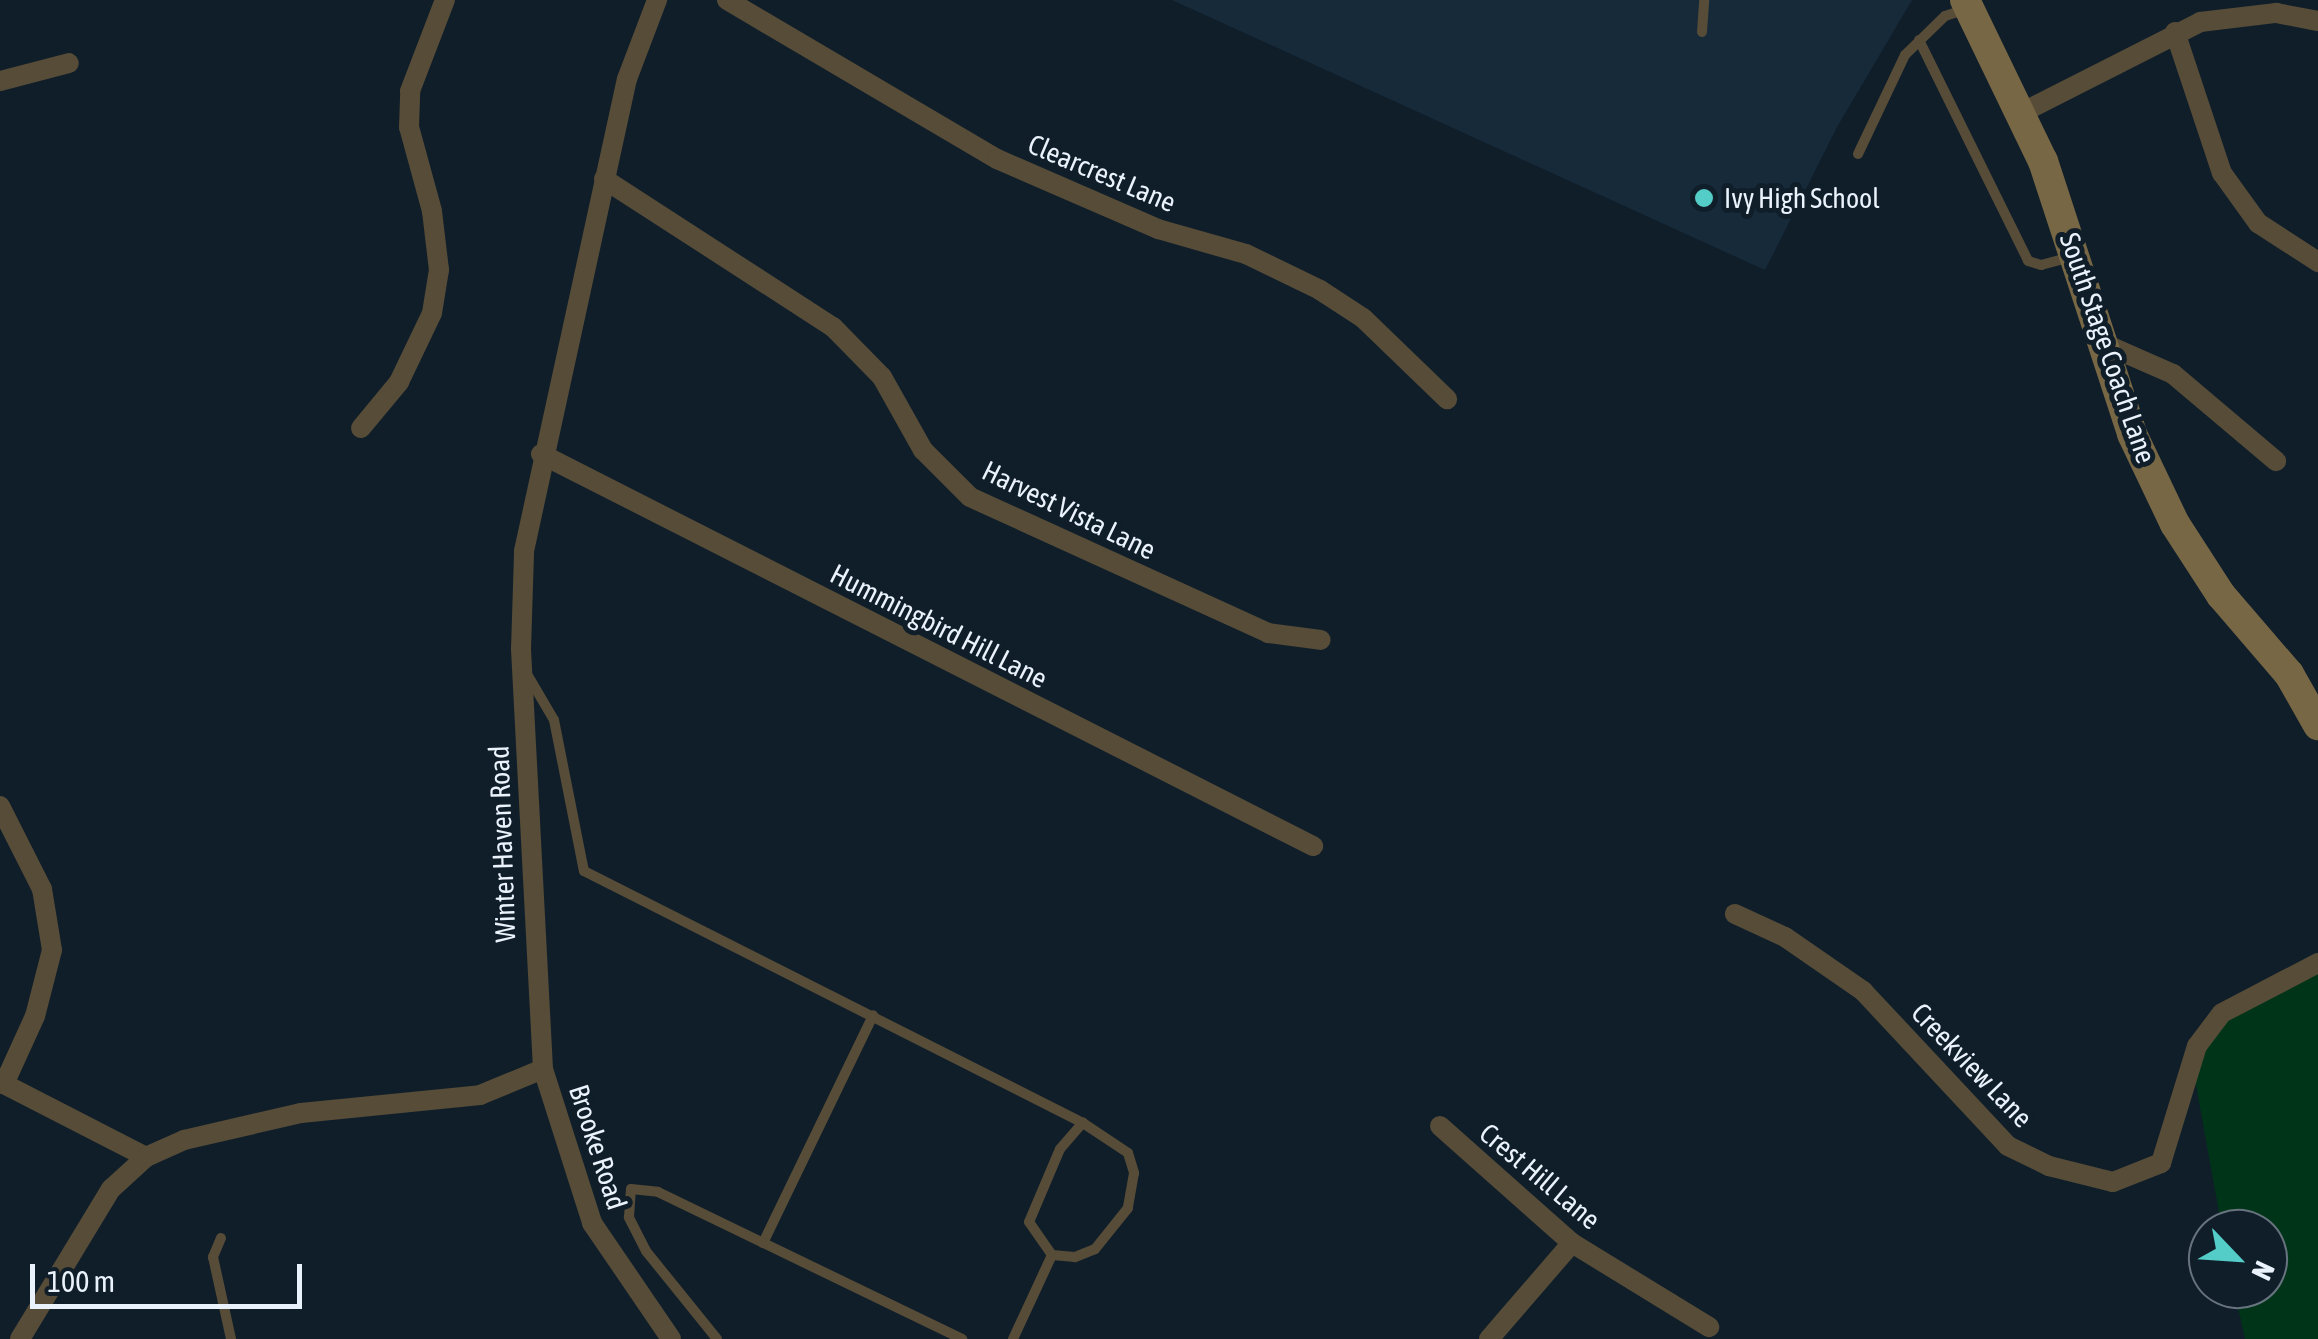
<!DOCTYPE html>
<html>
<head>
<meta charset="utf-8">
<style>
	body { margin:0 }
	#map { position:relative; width:2318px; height:1339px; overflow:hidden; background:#101e2a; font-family:"Asap Condensed",sans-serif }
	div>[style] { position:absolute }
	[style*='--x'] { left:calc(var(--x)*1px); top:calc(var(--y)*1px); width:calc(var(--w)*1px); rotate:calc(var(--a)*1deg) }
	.built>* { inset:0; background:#172a3a }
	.green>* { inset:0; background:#003418 }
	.service>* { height:10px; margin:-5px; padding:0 5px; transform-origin:5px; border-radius:5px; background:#564c37 }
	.minor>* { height:20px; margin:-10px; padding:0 10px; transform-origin:10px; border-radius:10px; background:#564c37 }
	.secondary>* { height:30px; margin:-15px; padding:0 15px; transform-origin:15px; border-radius:15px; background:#776744 }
	.dots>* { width:28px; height:28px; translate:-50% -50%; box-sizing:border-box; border:5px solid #101e2a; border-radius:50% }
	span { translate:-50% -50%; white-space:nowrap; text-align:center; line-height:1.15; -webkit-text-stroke:10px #101e2a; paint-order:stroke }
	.street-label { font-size:28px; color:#eaf3fc }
	.poi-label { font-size:28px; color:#eaf3fc }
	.left { translate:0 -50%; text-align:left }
	.north { position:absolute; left:2188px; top:1209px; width:100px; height:100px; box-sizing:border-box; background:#101e2a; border:2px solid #67737e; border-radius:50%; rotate:115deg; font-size:28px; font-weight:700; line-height:40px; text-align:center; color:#eaf3fc }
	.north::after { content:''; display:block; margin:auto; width:35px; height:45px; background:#54cdc8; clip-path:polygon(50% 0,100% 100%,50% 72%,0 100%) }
	.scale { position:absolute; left:30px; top:1264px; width:272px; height:45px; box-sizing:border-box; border:5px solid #eaf3fc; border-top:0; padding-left:12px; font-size:30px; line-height:35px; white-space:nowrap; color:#eaf3fc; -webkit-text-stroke:8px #101e2a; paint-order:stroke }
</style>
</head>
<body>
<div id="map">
	<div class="built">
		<i style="clip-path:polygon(1172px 0,1912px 0,1837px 127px,1765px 270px)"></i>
	</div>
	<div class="green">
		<i style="clip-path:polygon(2318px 963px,2318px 1339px,2245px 1339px,2234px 1289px,2268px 1289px,2268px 1229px,2222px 1229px,2194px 1074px,2215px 1030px,2242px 995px)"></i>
	</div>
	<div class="service">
		<i style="--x:1702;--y:32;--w:32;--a:-86"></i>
		<i style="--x:1919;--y:40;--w:246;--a:63.7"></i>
		<i style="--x:2028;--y:261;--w:14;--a:17"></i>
		<i style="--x:2041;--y:265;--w:30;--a:-15"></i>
		<i style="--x:1858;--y:154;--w:110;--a:-64.6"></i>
		<i style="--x:1905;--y:55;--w:56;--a:-44.3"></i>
		<i style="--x:1945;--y:16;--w:19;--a:-18"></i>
		<i style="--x:527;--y:674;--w:53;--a:59.6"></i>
		<i style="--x:554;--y:720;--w:154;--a:78.8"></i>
		<i style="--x:584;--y:871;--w:559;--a:26.79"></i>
		<i style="--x:1083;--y:1123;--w:54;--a:33.7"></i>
		<i style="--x:1128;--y:1153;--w:21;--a:73"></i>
		<i style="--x:1134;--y:1173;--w:36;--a:100"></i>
		<i style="--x:1128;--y:1208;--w:53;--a:128.8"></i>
		<i style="--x:1095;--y:1249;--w:22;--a:158"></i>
		<i style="--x:1075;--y:1257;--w:23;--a:-175"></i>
		<i style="--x:1052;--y:1255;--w:40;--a:-124.9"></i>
		<i style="--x:1029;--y:1222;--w:79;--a:-67"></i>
		<i style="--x:1060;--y:1149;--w:35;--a:-49"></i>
		<i style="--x:221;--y:1238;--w:21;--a:113"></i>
		<i style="--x:213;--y:1257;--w:84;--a:77.6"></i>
		<i style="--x:763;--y:1243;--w:253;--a:-64.2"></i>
		<i style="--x:717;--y:1339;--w:113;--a:-128.9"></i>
		<i style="--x:646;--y:1251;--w:38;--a:-117"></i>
		<i style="--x:629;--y:1217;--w:28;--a:-86"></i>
		<i style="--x:631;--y:1189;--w:27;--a:6"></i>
		<i style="--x:658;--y:1192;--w:338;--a:25.8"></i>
		<i style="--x:1013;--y:1339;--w:93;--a:-65.1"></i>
	</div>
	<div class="minor">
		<i style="--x:727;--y:0;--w:313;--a:30.5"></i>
		<i style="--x:997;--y:159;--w:176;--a:23.5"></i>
		<i style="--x:1158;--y:229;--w:91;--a:15.9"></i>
		<i style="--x:1246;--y:254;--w:82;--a:25.9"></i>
		<i style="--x:1320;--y:290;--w:51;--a:33.1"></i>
		<i style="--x:1363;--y:318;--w:117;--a:44"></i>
		<i style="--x:2175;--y:32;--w:149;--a:71.6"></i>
		<i style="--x:2222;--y:173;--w:62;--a:54.2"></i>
		<i style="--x:2258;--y:223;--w:72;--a:33"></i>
		<i style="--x:0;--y:81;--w:71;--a:-14.6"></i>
		<i style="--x:2021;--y:113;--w:201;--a:-26.9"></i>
		<i style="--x:2200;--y:22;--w:77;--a:-6.8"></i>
		<i style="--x:2276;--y:13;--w:43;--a:10.8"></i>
		<i style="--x:604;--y:179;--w:273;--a:32.9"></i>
		<i style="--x:833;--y:327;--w:70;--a:45.6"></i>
		<i style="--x:882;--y:377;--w:84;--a:60.7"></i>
		<i style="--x:923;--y:450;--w:66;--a:45"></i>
		<i style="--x:970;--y:497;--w:328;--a:24.5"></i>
		<i style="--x:1268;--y:633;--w:53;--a:7.5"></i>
		<i style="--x:2100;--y:342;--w:80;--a:23.7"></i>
		<i style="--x:2173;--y:374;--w:135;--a:40.2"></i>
		<i style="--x:361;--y:428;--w:60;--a:-50.4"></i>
		<i style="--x:399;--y:382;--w:76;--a:-64.4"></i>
		<i style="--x:432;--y:313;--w:44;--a:-80.8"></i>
		<i style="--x:439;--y:270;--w:59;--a:-96.8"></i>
		<i style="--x:432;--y:211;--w:87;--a:-105.3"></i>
		<i style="--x:409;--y:127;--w:36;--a:-88"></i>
		<i style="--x:410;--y:91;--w:97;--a:-69"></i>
		<i style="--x:541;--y:454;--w:866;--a:26.92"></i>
		<i style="--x:0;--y:806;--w:93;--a:63.2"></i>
		<i style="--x:42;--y:889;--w:62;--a:80.7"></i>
		<i style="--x:52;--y:950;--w:68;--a:104.4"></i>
		<i style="--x:35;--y:1016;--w:75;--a:114.5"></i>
		<i style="--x:1735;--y:914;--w:55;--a:24.7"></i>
		<i style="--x:1785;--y:937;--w:95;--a:34.7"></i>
		<i style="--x:1863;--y:991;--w:212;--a:46.9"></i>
		<i style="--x:2008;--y:1146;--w:46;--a:26"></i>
		<i style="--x:2049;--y:1166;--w:66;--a:14"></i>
		<i style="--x:2113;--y:1182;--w:52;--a:-21.6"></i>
		<i style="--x:2161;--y:1163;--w:122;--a:-72.9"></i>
		<i style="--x:2197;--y:1046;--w:41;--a:-52.9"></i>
		<i style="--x:2222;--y:1013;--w:108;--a:-27.5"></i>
		<i style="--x:543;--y:1069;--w:162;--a:72.3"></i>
		<i style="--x:592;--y:1223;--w:140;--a:55.7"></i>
		<i style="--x:0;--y:1082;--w:164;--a:27.2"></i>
		<i style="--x:1440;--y:1126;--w:176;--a:41.6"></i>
		<i style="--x:1572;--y:1243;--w:161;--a:31.5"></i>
		<i style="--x:20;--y:1339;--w:175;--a:-58.8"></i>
		<i style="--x:111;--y:1189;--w:47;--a:-42.4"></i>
		<i style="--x:146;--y:1157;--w:42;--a:-24.1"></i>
		<i style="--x:184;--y:1140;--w:120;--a:-13"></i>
		<i style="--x:301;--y:1113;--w:180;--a:-5.7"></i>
		<i style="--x:480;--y:1095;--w:68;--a:-22.4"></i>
		<i style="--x:543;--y:1069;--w:421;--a:-93"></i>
		<i style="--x:521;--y:649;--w:98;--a:-88.2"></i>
		<i style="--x:524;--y:551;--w:483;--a:-77.7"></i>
		<i style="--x:627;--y:79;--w:85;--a:-69.2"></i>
		<i style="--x:1489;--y:1339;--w:127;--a:-49.2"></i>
	</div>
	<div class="secondary">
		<i style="--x:1965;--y:0;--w:179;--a:64.2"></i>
		<i style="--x:2043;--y:161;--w:287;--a:71.9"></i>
		<i style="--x:2132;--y:434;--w:100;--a:64.5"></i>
		<i style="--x:2175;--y:524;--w:85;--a:57.1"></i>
		<i style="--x:2221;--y:595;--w:104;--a:49.3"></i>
		<i style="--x:2289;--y:674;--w:59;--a:60.4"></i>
	</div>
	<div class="dots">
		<i style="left:1704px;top:198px;background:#54cdc8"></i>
	</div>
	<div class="street-label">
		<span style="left:1102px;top:173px;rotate:23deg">Clearcrest Lane</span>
		<span style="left:2108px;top:348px;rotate:71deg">South Stage Coach Lane</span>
		<span style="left:1069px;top:510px;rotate:26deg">Harvest Vista Lane</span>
		<span style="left:939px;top:626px;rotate:27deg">Hummingbird Hill Lane</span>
		<span style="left:502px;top:844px;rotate:-92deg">Winter Haven Road</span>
		<span style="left:1972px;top:1065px;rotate:46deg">Creekview Lane</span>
		<span style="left:598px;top:1147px;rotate:72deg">Brooke Road</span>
		<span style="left:1540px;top:1176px;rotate:40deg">Crest Hill Lane</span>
	</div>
	<div class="poi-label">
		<span class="left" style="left:1724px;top:198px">Ivy High School</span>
	</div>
	<div class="north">N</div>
	<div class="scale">100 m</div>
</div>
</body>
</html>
